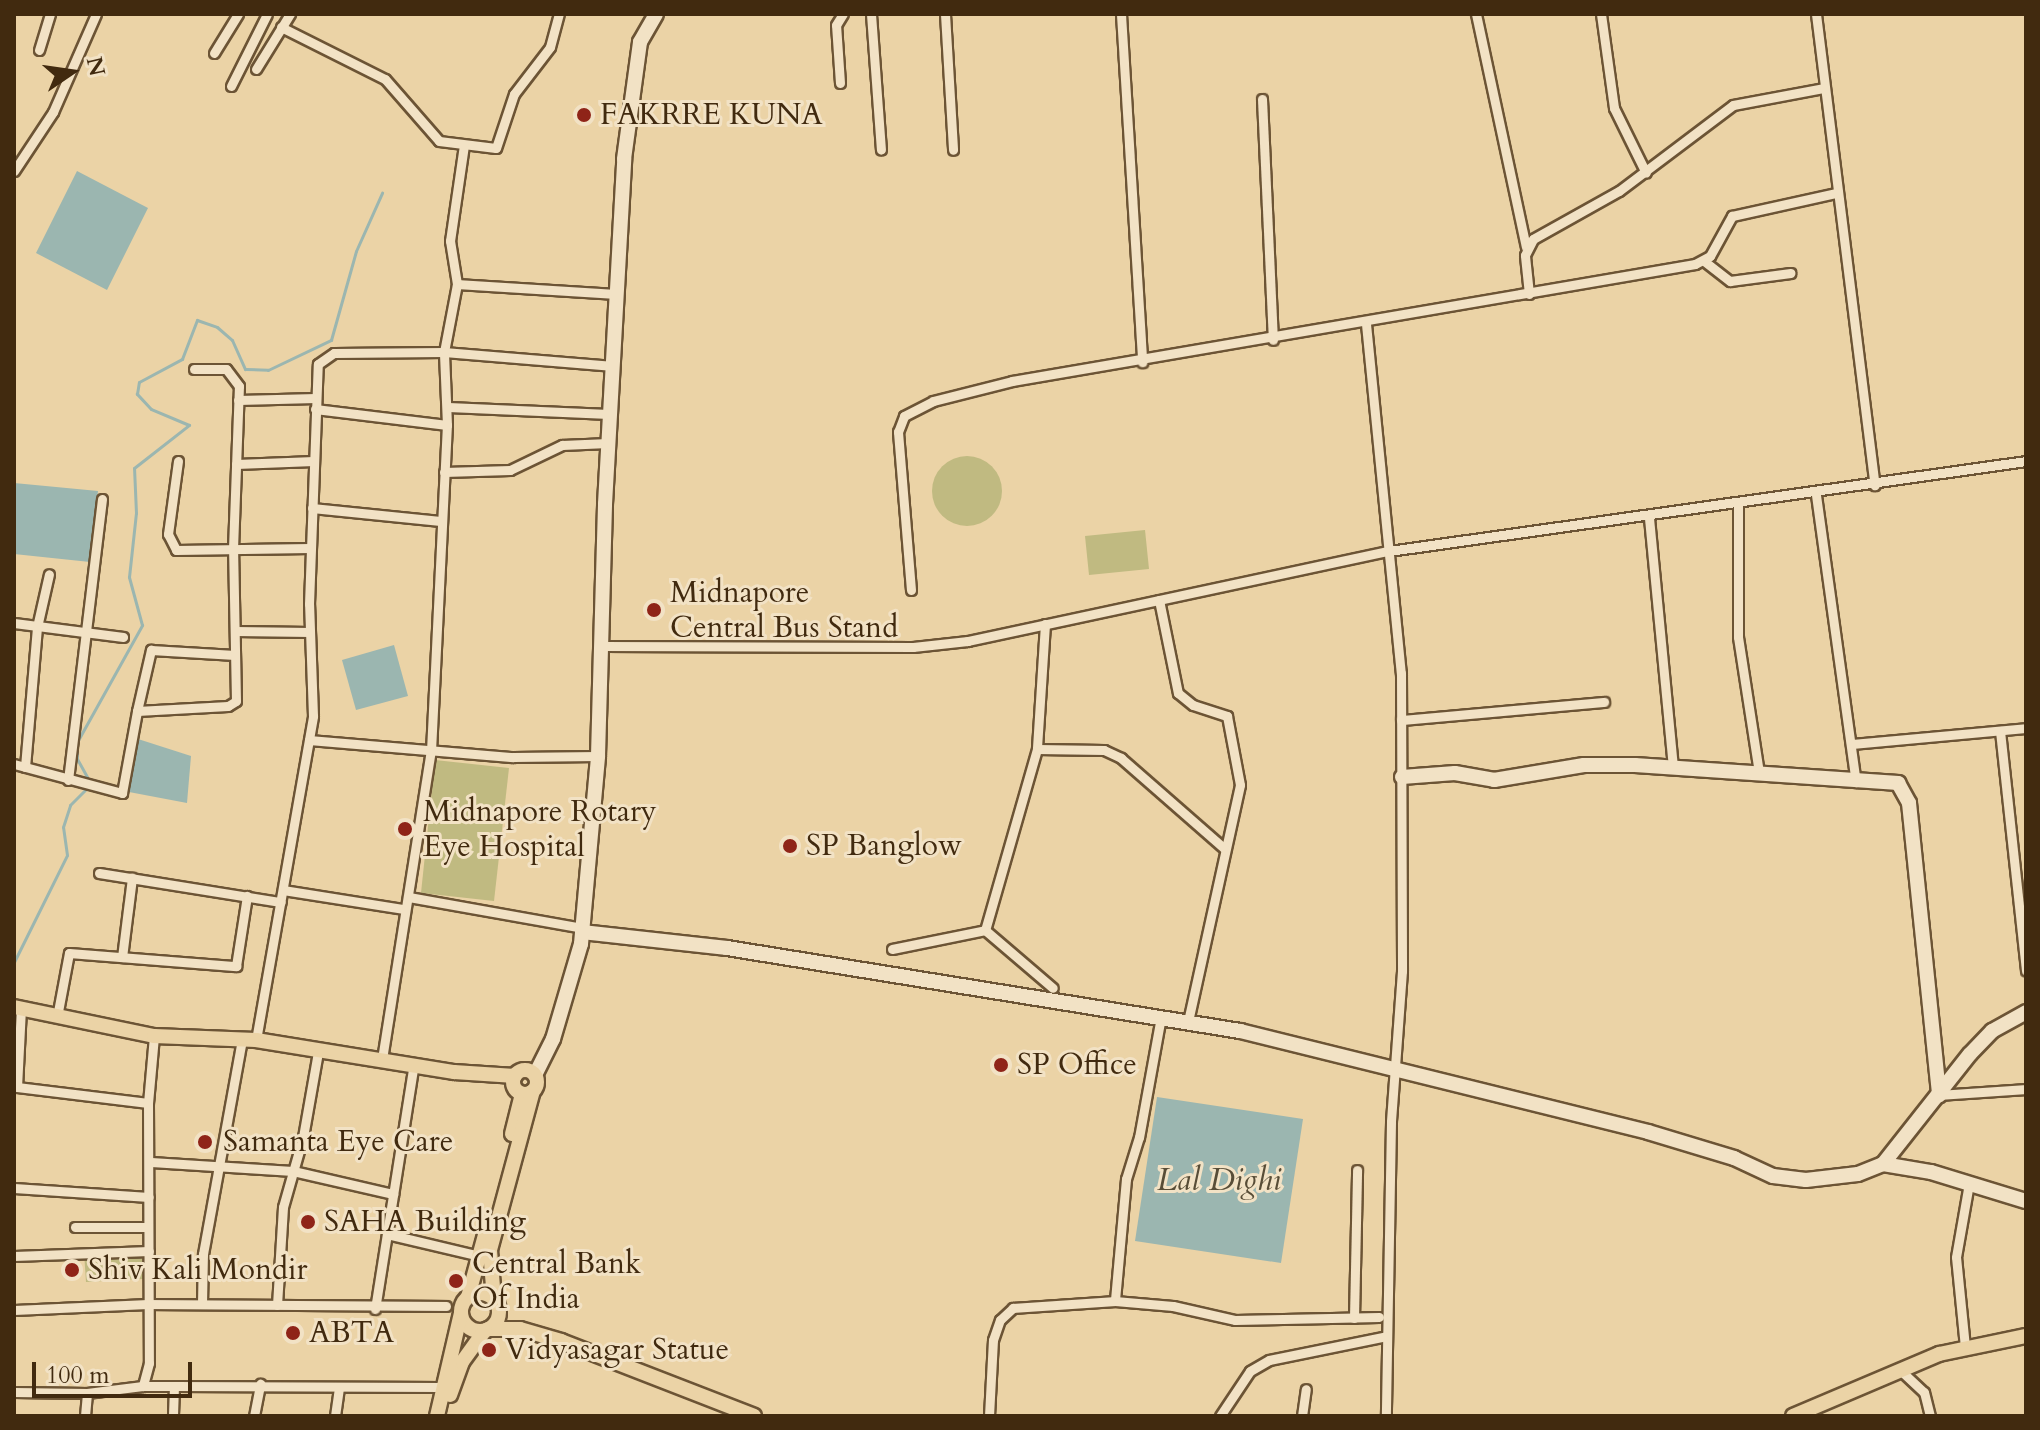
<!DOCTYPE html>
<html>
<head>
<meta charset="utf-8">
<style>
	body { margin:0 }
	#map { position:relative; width:2040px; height:1430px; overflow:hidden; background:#ebd3a6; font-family:Cardo,serif }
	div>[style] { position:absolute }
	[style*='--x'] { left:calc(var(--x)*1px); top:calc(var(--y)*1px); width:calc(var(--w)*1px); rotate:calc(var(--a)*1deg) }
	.green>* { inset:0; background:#c0ba81 }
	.round { border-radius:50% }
	.water>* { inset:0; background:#9bb6b0 }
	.stream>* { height:3px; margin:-1.5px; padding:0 1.5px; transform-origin:1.5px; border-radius:1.5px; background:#9bb6b0 }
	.roads { filter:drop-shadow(2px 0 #6c5435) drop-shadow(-2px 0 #6c5435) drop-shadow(0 2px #6c5435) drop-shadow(0 -2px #6c5435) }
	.street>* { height:9px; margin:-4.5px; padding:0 4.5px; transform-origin:4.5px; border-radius:4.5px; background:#f2e2c5 }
	.secondary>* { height:14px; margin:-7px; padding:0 7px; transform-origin:7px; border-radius:7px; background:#f2e2c5 }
	.primary>* { height:14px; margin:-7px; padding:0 7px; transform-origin:7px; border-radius:7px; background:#ebd3a6 }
	.primary>.ring { margin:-7px; padding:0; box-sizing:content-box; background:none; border:14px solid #ebd3a6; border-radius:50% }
	.dots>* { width:22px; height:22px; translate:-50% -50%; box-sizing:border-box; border:4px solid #f2e2c5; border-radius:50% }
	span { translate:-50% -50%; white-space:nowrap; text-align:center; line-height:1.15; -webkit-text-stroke:6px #f2e2c5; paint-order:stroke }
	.poi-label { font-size:30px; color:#412a0f }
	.left { translate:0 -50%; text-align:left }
	.water-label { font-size:32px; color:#584d37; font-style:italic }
	.frame { position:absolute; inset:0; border:16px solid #412a0f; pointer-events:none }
	.north { position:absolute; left:32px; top:32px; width:80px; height:80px; -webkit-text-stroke:6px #f2e2c5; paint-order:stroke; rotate:77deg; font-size:22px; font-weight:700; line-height:32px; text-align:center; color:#412a0f }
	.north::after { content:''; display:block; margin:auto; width:28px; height:36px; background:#412a0f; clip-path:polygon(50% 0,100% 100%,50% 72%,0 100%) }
	.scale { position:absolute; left:32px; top:1362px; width:160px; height:36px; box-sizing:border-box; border:4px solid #412a0f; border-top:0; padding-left:10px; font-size:24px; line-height:28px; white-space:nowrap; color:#412a0f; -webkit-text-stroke:6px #f2e2c5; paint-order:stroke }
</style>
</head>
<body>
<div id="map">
	<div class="green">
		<i class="round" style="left:932px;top:456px;width:70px;height:70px"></i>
		<i style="clip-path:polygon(1145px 530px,1149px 569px,1089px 575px,1085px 536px)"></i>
		<i style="clip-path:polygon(435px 760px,509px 768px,494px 901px,421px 893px)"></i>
		<i style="clip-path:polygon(142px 1250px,143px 1279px,86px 1282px,84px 1251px)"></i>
	</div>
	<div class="water">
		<i style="clip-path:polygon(77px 171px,148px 208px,107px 290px,36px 253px)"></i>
		<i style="clip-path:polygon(14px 483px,98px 491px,90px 562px,14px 554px)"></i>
		<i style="clip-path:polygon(394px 645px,408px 696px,356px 710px,342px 660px)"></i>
		<i style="clip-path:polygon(138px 739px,191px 756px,187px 803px,129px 792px)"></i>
		<i style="clip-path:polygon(1157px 1097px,1303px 1119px,1281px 1263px,1135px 1241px)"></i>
	</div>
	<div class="stream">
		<i style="--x:14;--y:962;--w:119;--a:-63.6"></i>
		<i style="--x:67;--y:855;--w:28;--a:-98"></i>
		<i style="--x:63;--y:827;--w:23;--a:-72"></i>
		<i style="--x:70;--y:805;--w:30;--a:-45"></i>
		<i style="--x:91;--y:784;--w:29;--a:-119"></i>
		<i style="--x:77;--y:759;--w:17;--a:-90"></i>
		<i style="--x:77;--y:742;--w:134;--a:-60.9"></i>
		<i style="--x:142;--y:625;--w:50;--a:-105.2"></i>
		<i style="--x:129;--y:577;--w:64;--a:-83.8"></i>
		<i style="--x:136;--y:513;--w:45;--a:-92.5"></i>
		<i style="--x:134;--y:468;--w:70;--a:-38"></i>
		<i style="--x:189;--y:425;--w:41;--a:-157.2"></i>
		<i style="--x:151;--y:409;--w:21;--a:-133"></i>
		<i style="--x:137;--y:394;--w:12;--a:-81"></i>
		<i style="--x:139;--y:382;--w:49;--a:-28.1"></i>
		<i style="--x:182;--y:359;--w:42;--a:-69"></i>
		<i style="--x:197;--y:320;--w:21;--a:19"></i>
		<i style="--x:217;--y:327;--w:20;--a:41"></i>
		<i style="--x:232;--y:340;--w:32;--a:66"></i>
		<i style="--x:245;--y:369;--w:23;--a:2"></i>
		<i style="--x:268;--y:370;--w:70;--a:-25.5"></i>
		<i style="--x:331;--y:340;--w:92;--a:-74.3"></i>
		<i style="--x:356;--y:251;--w:64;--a:-65.9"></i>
	</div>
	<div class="roads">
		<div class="street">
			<i style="--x:871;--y:14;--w:136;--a:85.8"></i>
			<i style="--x:945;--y:14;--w:136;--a:86.6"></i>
			<i style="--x:1121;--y:14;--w:349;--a:86.5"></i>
			<i style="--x:1476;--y:14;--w:238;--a:77.9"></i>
			<i style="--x:1601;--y:14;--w:95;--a:82.1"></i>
			<i style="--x:1614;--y:108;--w:72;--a:63.8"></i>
			<i style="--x:1816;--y:14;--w:475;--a:82.9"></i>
			<i style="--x:281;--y:27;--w:116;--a:26.6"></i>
			<i style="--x:385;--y:79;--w:82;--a:48.9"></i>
			<i style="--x:439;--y:141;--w:57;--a:7"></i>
			<i style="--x:496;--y:148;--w:57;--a:-71.6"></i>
			<i style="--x:514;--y:94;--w:59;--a:-52.5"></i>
			<i style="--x:550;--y:47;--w:34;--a:-75"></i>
			<i style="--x:39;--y:50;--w:38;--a:-73"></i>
			<i style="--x:214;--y:53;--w:46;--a:-58.4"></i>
			<i style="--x:256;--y:69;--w:65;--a:-58.3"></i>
			<i style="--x:840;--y:83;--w:58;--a:-93.9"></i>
			<i style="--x:836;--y:25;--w:13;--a:-58"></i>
			<i style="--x:231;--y:86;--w:80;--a:-63.4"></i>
			<i style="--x:1262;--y:99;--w:241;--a:87.4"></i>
			<i style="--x:14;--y:171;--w:71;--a:-56.5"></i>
			<i style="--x:53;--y:112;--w:107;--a:-66.3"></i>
			<i style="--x:1704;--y:261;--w:33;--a:38"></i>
			<i style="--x:1730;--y:281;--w:61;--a:-7.6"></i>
			<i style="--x:457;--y:284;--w:159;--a:3.6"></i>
			<i style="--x:1529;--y:294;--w:39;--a:-96"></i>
			<i style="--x:1525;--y:255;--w:18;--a:-63"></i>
			<i style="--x:1533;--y:239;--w:98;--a:-29.2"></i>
			<i style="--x:1619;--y:191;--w:143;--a:-37"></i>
			<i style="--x:1733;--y:105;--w:93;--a:-10.6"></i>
			<i style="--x:1366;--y:324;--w:351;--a:84.3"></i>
			<i style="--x:1401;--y:673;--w:298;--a:89.8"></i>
			<i style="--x:1402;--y:971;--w:151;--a:94.2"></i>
			<i style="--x:1391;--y:1122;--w:294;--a:91"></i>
			<i style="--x:238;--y:400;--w:78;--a:-1.5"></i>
			<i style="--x:448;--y:407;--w:161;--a:2.5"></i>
			<i style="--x:315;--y:409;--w:133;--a:6.9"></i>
			<i style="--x:178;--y:461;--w:74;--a:97.8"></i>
			<i style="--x:168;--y:534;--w:18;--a:63"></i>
			<i style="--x:176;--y:550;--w:134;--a:-0.9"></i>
			<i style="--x:236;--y:464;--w:78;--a:-2.2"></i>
			<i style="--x:444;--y:472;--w:66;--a:-1.7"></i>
			<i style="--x:510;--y:470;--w:58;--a:-25.7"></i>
			<i style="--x:562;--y:445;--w:46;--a:-2.5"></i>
			<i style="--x:1816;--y:495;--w:290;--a:82.1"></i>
			<i style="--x:1738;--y:505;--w:132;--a:90"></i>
			<i style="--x:1738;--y:637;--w:137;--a:81.2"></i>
			<i style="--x:312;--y:508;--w:129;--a:5.8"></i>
			<i style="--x:1649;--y:518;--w:249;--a:84.5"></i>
			<i style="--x:911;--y:590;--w:159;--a:-94.7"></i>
			<i style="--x:898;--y:432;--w:17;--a:-69"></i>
			<i style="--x:904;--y:416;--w:33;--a:-27"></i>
			<i style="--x:933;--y:401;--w:81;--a:-14.2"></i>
			<i style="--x:1012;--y:381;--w:693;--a:-9.72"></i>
			<i style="--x:1695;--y:264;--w:17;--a:-28"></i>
			<i style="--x:1710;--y:256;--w:46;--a:-61.2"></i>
			<i style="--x:1732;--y:216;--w:107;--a:-12.5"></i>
			<i style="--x:1159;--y:600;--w:95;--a:78.5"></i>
			<i style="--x:1178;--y:693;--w:19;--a:39"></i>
			<i style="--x:1193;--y:705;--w:36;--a:18"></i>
			<i style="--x:1227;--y:716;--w:70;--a:79.3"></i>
			<i style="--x:1240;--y:785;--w:243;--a:102.4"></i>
			<i style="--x:14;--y:623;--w:110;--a:7.3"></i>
			<i style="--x:1045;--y:624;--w:125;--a:93.7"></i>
			<i style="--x:1037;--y:749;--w:67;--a:0.9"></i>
			<i style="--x:1104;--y:750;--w:19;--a:25"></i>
			<i style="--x:1121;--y:758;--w:138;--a:41.2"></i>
			<i style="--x:235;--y:631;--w:75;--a:0.8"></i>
			<i style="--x:603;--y:646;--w:310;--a:0.2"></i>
			<i style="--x:913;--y:647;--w:55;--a:-6.2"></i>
			<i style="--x:968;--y:641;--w:431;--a:-12.1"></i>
			<i style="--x:1389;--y:551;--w:643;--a:-8.04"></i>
			<i style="--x:137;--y:711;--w:63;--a:-77.1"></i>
			<i style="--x:151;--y:650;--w:84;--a:3.4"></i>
			<i style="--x:1401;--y:720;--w:204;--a:-5.1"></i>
			<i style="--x:2000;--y:731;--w:241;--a:83.8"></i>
			<i style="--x:309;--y:740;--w:205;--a:4.8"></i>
			<i style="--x:513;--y:757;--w:85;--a:-0.7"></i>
			<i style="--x:1851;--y:744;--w:176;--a:-5.2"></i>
			<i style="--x:1037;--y:749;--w:188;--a:106"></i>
			<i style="--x:985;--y:930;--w:89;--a:40.5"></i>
			<i style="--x:14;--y:764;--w:112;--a:15"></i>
			<i style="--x:122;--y:793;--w:83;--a:-79.6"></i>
			<i style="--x:137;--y:711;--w:91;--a:-3.1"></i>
			<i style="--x:228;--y:706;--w:9;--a:-32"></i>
			<i style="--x:236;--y:701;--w:152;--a:-91.1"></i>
			<i style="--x:233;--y:549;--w:163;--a:-87.9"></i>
			<i style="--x:239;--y:386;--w:21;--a:-127"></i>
			<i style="--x:226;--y:369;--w:32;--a:180"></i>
			<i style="--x:25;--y:767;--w:141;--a:-85.1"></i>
			<i style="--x:37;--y:627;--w:54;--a:-77.2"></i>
			<i style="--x:68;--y:780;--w:283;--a:-83.1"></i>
			<i style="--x:99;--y:873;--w:184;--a:9.1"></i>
			<i style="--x:283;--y:890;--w:121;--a:9"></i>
			<i style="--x:409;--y:897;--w:177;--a:10.1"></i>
			<i style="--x:892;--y:949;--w:95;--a:-11.5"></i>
			<i style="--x:122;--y:957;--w:80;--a:-82.8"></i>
			<i style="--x:21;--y:1008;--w:79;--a:92.9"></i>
			<i style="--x:17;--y:1087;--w:132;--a:7"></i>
			<i style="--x:57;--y:1017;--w:65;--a:-79.4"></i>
			<i style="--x:69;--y:953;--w:168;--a:4.5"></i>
			<i style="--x:236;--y:966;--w:71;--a:-81.1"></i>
			<i style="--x:1160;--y:1022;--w:117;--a:100.3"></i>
			<i style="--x:1139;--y:1137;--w:44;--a:107.2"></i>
			<i style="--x:1126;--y:1179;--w:122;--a:95.2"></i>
			<i style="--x:1115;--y:1301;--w:58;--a:4.9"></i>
			<i style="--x:1173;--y:1306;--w:64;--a:12.7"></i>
			<i style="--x:1235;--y:1320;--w:144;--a:-1.2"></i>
			<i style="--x:154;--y:1036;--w:67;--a:95.1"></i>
			<i style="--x:148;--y:1103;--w:260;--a:89.8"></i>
			<i style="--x:149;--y:1363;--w:24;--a:105"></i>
			<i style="--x:143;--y:1386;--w:31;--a:0"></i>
			<i style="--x:174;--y:1386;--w:30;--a:92"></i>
			<i style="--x:256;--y:1040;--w:329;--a:-80"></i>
			<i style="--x:313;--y:716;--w:112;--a:-92"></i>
			<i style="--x:309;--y:604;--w:240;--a:-87.9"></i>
			<i style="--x:318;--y:364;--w:19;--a:-35"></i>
			<i style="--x:334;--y:353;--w:110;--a:-0.5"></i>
			<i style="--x:444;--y:352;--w:170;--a:4.7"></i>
			<i style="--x:382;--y:1059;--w:312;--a:-81"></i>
			<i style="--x:431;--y:751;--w:326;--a:-87.2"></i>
			<i style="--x:447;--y:425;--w:73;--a:-92.4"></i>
			<i style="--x:444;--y:352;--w:69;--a:-79.2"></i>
			<i style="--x:457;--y:284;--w:44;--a:-99.2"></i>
			<i style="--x:450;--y:241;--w:97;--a:-81.7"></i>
			<i style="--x:1939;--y:1095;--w:87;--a:-3.9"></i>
			<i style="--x:151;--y:1162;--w:142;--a:3.6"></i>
			<i style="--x:293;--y:1171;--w:103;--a:13"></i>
			<i style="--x:14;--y:1188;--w:135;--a:3.8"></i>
			<i style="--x:75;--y:1227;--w:73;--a:0"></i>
			<i style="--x:387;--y:1234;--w:96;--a:13.3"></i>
			<i style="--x:14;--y:1256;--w:135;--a:-2.1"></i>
			<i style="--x:202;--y:1304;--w:50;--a:-88.9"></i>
			<i style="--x:203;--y:1254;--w:218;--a:-79.7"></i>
			<i style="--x:277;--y:1305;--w:98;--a:-86.5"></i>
			<i style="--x:283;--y:1207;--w:73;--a:-74.1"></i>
			<i style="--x:303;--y:1137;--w:86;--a:-80"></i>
			<i style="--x:375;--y:1309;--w:248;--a:-81"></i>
			<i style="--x:14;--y:1310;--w:134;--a:-2.6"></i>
			<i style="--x:148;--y:1304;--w:298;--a:0.4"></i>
			<i style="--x:1354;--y:1318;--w:148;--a:-88.8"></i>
			<i style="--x:1965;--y:1347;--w:90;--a:-95.7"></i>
			<i style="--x:1956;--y:1257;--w:75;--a:-80"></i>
			<i style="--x:1899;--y:1369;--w:34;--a:43"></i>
			<i style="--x:1924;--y:1392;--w:25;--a:76"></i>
			<i style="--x:174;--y:1386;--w:268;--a:0.2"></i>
			<i style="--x:14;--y:1392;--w:73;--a:0.8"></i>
			<i style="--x:85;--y:1416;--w:23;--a:-85"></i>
			<i style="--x:87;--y:1393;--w:56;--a:-7.1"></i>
			<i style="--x:254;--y:1416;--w:33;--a:-79"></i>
			<i style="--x:335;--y:1416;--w:29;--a:-82"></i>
			<i style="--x:989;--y:1416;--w:76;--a:-87"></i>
			<i style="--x:993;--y:1340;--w:21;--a:-71"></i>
			<i style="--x:1000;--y:1320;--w:18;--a:-43"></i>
			<i style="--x:1013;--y:1308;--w:102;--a:-3.9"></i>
			<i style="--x:1220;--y:1416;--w:54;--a:-56.3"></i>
			<i style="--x:1250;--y:1371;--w:22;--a:-30"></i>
			<i style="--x:1269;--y:1360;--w:120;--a:-11.5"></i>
			<i style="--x:1302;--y:1416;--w:27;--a:-82"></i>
		</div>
		<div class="secondary">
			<i style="--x:1402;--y:777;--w:53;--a:-4.3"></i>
			<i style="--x:1455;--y:773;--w:40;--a:10"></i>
			<i style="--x:1494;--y:780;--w:91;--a:-9.5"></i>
			<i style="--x:1584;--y:765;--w:51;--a:0"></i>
			<i style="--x:1635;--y:765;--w:264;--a:3.9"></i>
			<i style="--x:1898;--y:783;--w:23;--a:61"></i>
			<i style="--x:1909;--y:803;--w:294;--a:84.1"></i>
			<i style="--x:582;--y:932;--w:146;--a:6.3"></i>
			<i style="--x:727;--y:948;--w:520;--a:9.19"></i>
			<i style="--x:1240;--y:1031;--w:420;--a:13.9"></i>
			<i style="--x:1648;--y:1132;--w:90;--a:16.8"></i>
			<i style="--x:1734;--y:1158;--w:43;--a:24.8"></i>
			<i style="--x:1773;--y:1176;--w:33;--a:7"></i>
			<i style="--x:1806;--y:1180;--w:52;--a:-6.6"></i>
			<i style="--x:1858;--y:1174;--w:27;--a:-22"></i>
			<i style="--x:1883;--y:1164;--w:49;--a:9.5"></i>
			<i style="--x:1931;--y:1172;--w:99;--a:17"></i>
			<i style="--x:535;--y:1075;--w:40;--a:-63.4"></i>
			<i style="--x:553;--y:1039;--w:99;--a:-73.6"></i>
			<i style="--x:581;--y:944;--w:189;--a:-84.8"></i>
			<i style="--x:598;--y:756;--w:252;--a:-88.4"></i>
			<i style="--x:605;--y:504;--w:346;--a:-86.8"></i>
			<i style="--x:624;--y:159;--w:118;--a:-82.2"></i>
			<i style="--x:640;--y:42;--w:32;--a:-60"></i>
			<i style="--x:1883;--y:1164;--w:140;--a:-51.7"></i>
			<i style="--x:1970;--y:1054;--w:32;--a:-46"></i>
			<i style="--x:1992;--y:1031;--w:39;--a:-29"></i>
		</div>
		<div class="primary">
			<i style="--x:14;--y:1007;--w:143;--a:11.7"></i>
			<i style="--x:154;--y:1036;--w:102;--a:2.2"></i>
			<i style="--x:256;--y:1040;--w:201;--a:9.2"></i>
			<i style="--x:454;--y:1072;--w:61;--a:3.8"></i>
			<i class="ring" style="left:513px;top:1070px;width:10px;height:10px"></i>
			<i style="--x:512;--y:1134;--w:41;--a:-76"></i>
			<i class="ring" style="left:461px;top:1293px;width:24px;height:24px"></i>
			<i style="--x:468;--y:1297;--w:64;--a:-74.7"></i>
			<i style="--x:494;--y:1299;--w:49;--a:-94.7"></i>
			<i style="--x:490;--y:1250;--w:165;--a:-74.9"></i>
			<i style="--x:488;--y:1329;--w:32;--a:0"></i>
			<i style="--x:520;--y:1329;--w:43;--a:16.3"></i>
			<i style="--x:561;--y:1341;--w:207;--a:21.2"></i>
			<i style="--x:450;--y:1395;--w:35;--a:-70"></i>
			<i style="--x:462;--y:1362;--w:39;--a:-54"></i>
			<i style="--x:437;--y:1416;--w:106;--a:-76.9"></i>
			<i style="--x:1793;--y:1416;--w:159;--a:-23"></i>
			<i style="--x:1939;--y:1354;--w:89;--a:-11.7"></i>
		</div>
	</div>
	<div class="dots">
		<i style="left:584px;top:115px;background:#8f2418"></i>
		<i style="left:654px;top:610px;background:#8f2418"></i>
		<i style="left:405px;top:829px;background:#8f2418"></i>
		<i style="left:790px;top:846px;background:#8f2418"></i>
		<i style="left:1001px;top:1065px;background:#8f2418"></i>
		<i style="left:205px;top:1142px;background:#8f2418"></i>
		<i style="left:308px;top:1222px;background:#8f2418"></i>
		<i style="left:72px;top:1270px;background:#8f2418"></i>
		<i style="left:456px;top:1281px;background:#8f2418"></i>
		<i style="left:293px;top:1333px;background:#8f2418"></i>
		<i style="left:489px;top:1350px;background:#8f2418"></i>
	</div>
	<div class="poi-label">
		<span class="left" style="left:600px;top:115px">FAKRRE KUNA</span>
		<span class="left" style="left:670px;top:610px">Midnapore<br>Central Bus Stand</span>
		<span class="left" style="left:423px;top:829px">Midnapore Rotary<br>Eye Hospital</span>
		<span class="left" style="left:806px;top:846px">SP Banglow</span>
		<span class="left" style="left:1017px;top:1065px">SP Office</span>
		<span class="left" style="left:223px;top:1142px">Samanta Eye Care</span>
		<span class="left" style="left:324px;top:1222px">SAHA Building</span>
		<span class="left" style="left:472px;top:1281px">Central Bank<br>Of India</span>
		<span class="left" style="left:88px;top:1270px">Shiv Kali Mondir</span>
		<span class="left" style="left:309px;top:1333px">ABTA</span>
		<span class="left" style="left:505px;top:1350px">Vidyasagar Statue</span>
	</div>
	<div class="water-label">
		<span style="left:1219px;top:1180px">Lal Dighi</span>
	</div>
	<div class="frame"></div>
	<div class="north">N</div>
	<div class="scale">100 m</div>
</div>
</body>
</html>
